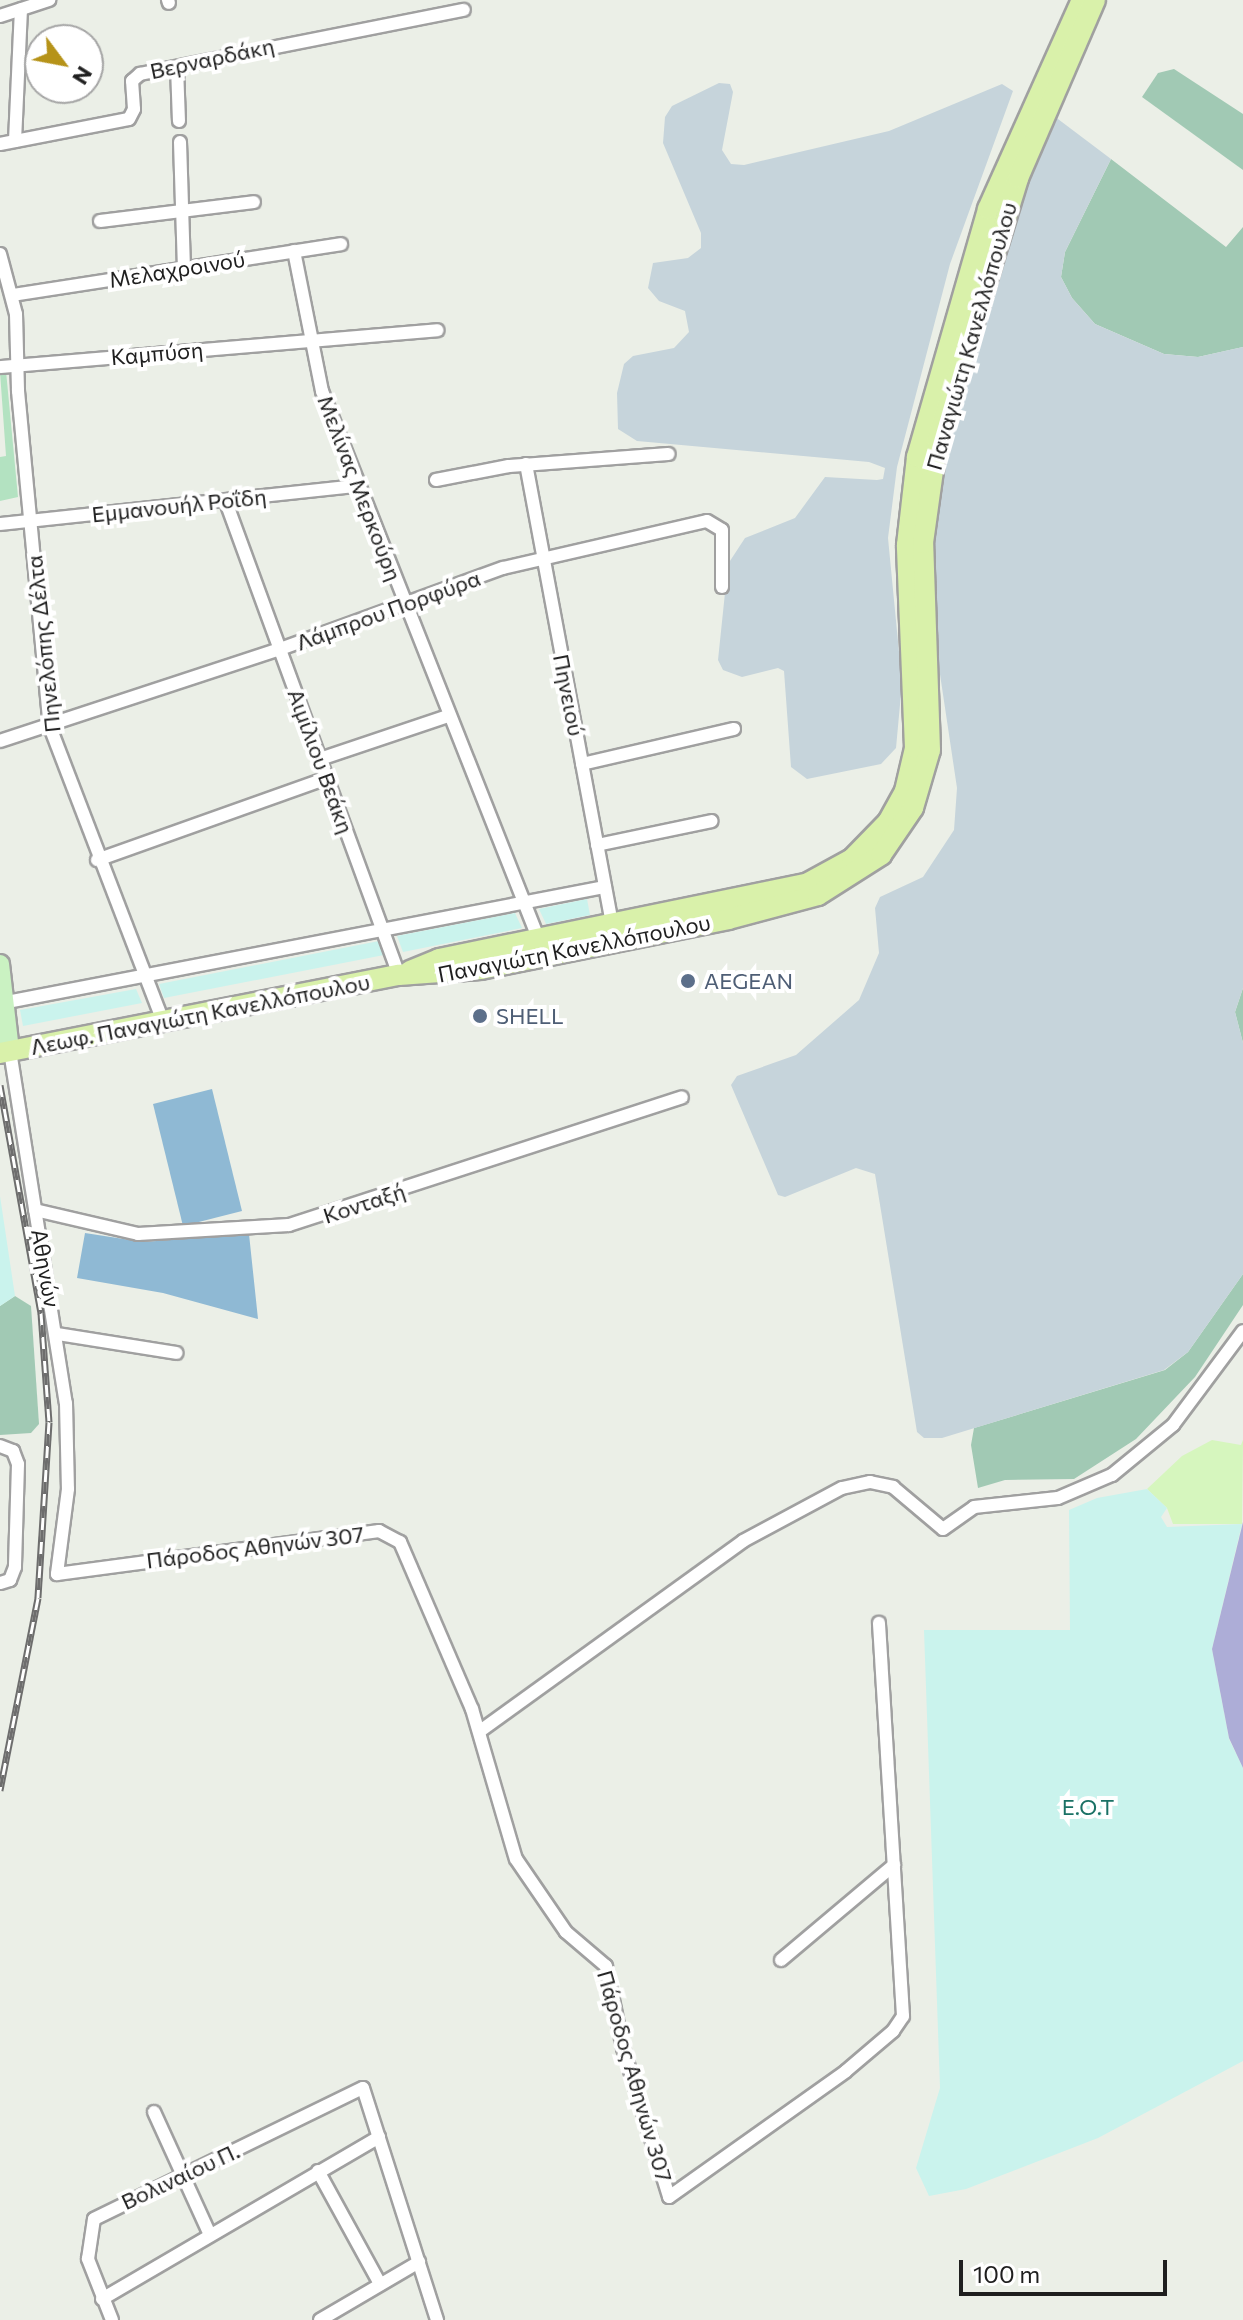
<!DOCTYPE html>
<html>
<head>
<meta charset="utf-8">
<style>
	body { margin:0 }
	#map { position:relative; width:1243px; height:2320px; overflow:hidden; background:#ebefe7; font-family:Commissioner,sans-serif }
	div>[style] { position:absolute }
	[style*='--x'] { left:calc(var(--x)*1px); top:calc(var(--y)*1px); width:calc(var(--w)*1px); rotate:calc(var(--a)*1deg) }
	.grass>* { inset:0; background:#b3e2c1 }
	.forest>* { inset:0; background:#a1c9b4 }
	.wetland>* { inset:0; background:#c6d4db }
	.sand>* { inset:0; background:#d6f6be }
	.park>* { inset:0; background:#caf3ed }
	.pitch>* { inset:0; background:#8fb9d4 }
	.water>* { inset:0; background:#adadd7 }
	.roads { filter:drop-shadow(2px 0 #a0a0a0) drop-shadow(-2px 0 #a0a0a0) drop-shadow(0 2px #a0a0a0) drop-shadow(0 -2px #a0a0a0) }
	.street>* { height:12px; margin:-6px; padding:0 6px; transform-origin:6px; border-radius:6px; background:#fff }
	.secondary>* { height:18px; margin:-9px; padding:0 9px; transform-origin:9px; border-radius:9px; background:#caf2c2 }
	.primary>* { height:20px; margin:-10px; padding:0 10px; transform-origin:10px; border-radius:10px; background:#d9f1aa }
	.rail>* { height:7px; margin-top:-3.5px; transform-origin:0; background:repeating-linear-gradient(90deg,#fff 0 12px,#6d6d6d 0 24px); box-sizing:border-box; border-block:2px solid #6d6d6d }
	.dots>* { width:22px; height:22px; translate:-50% -50%; box-sizing:border-box; border:4px solid #fff; border-radius:50% }
	span { translate:-50% -50%; white-space:nowrap; text-align:center; line-height:1.15; -webkit-text-stroke:8px #fff; paint-order:stroke }
	.street-label { font-size:22px; color:#1f1f1f }
	.service-label { font-size:22px; color:#4e5e75 }
	.left { translate:0 -50%; text-align:left }
	.park-label { font-size:22px; color:#1a7165 }
	.north { position:absolute; left:24px; top:24px; width:80px; height:80px; box-sizing:border-box; background:#fff; border:2px solid #a5a5a5; border-radius:50%; rotate:122deg; font-size:22px; font-weight:700; line-height:32px; text-align:center; color:#1f1f1f }
	.north::after { content:''; display:block; margin:auto; width:28px; height:36px; background:#b69319; clip-path:polygon(50% 0,100% 100%,50% 72%,0 100%) }
	.scale { position:absolute; left:959px; top:2260px; width:208px; height:36px; box-sizing:border-box; border:4px solid #1f1f1f; border-top:0; padding-left:10px; font-size:24px; line-height:28px; white-space:nowrap; color:#1f1f1f; -webkit-text-stroke:6px #fff; paint-order:stroke }
</style>
</head>
<body>
<div id="map">
	<div class="grass">
		<i style="clip-path:polygon(6px 371px,18px 497px,0 501px,0 457px,6px 456px,0 372px)"></i>
	</div>
	<div class="forest">
		<i style="clip-path:polygon(1174px 69px,1243px 114px,1243px 170px,1142px 97px,1158px 73px)"></i>
		<i style="clip-path:polygon(1111px 159px,1226px 247px,1243px 227px,1243px 347px,1198px 357px,1164px 354px,1095px 324px,1072px 298px,1061px 277px,1065px 252px)"></i>
		<i style="clip-path:polygon(1243px 988px,1243px 1043px,1235px 1012px)"></i>
		<i style="clip-path:polygon(1243px 1274px,1243px 1305px,1195px 1377px,1136px 1439px,1074px 1479px,1005px 1480px,978px 1488px,971px 1445px,974px 1428px,1165px 1370px,1188px 1352px)"></i>
		<i style="clip-path:polygon(15px 1296px,31px 1306px,39px 1424px,31px 1433px,0 1435px,0 1306px)"></i>
	</div>
	<div class="wetland">
		<i style="clip-path:polygon(719px 83px,730px 84px,733px 92px,722px 150px,731px 164px,744px 165px,889px 131px,1002px 84px,1013px 91px,950px 264px,897px 467px,888px 538px,902px 683px,896px 748px,881px 764px,807px 779px,791px 767px,784px 671px,778px 668px,742px 677px,723px 670px,718px 660px,728px 564px,745px 538px,795px 518px,825px 477px,877px 480px,883px 479px,885px 468px,869px 462px,637px 441px,618px 429px,617px 393px,624px 364px,633px 356px,674px 348px,689px 332px,685px 311px,659px 301px,648px 288px,653px 263px,688px 258px,701px 248px,701px 233px,663px 143px,665px 117px,672px 106px)"></i>
		<i style="clip-path:polygon(1050px 113px,1111px 159px,1065px 252px,1061px 277px,1072px 298px,1095px 324px,1164px 354px,1198px 357px,1243px 347px,1243px 988px,1235px 1012px,1243px 1043px,1243px 1274px,1188px 1352px,1164px 1370px,942px 1438px,924px 1438px,917px 1432px,875px 1174px,856px 1168px,785px 1197px,778px 1195px,731px 1085px,737px 1076px,796px 1055px,859px 1000px,879px 953px,875px 908px,880px 897px,923px 877px,954px 830px,957px 788px,938px 661px,932px 553px,943px 458px,976px 331px)"></i>
	</div>
	<div class="sand">
		<i style="clip-path:polygon(1212px 1440px,1241px 1445px,1243px 1440px,1242px 1524px,1173px 1524px,1167px 1508px,1147px 1489px,1182px 1456px)"></i>
	</div>
	<div class="park">
		<i style="clip-path:polygon(587px 899px,590px 915px,546px 924px,539px 909px)"></i>
		<i style="clip-path:polygon(515px 913px,522px 928px,403px 952px,397px 936px)"></i>
		<i style="clip-path:polygon(379px 941px,384px 955px,164px 998px,159px 984px)"></i>
		<i style="clip-path:polygon(136px 989px,142px 1003px,23px 1026px,20px 1010px)"></i>
		<i style="clip-path:polygon(0 1196px,15px 1296px,0 1306px)"></i>
		<i style="clip-path:polygon(1147px 1489px,1167px 1508px,1161px 1517px,1167px 1527px,1242px 1524px,1212px 1649px,1229px 1739px,1243px 1768px,1243px 2061px,1098px 2138px,966px 2189px,929px 2196px,916px 2168px,940px 2088px,924px 1630px,1070px 1630px,1069px 1510px,1097px 1498px)"></i>
	</div>
	<div class="pitch">
		<i style="clip-path:polygon(212px 1089px,242px 1211px,183px 1226px,153px 1104px)"></i>
		<i style="clip-path:polygon(85px 1233px,143px 1242px,249px 1234px,258px 1319px,163px 1293px,77px 1278px)"></i>
	</div>
	<div class="water">
		<i style="clip-path:polygon(1243px 1522px,1243px 1768px,1229px 1738px,1212px 1649px)"></i>
	</div>
	<div class="roads">
		<div class="street">
			<i style="--x:168;--y:0;--w:3;--a:72"></i>
			<i style="--x:0;--y:16;--w:52;--a:-18.1"></i>
			<i style="--x:177;--y:67;--w:54;--a:87.9"></i>
			<i style="--x:15;--y:141;--w:132;--a:-87.4"></i>
			<i style="--x:180;--y:142;--w:126;--a:88.2"></i>
			<i style="--x:0;--y:144;--w:131;--a:-11"></i>
			<i style="--x:129;--y:119;--w:11;--a:-63"></i>
			<i style="--x:134;--y:109;--w:28;--a:-94"></i>
			<i style="--x:132;--y:81;--w:11;--a:-41"></i>
			<i style="--x:140;--y:74;--w:330;--a:-11.2"></i>
			<i style="--x:100;--y:221;--w:155;--a:-7"></i>
			<i style="--x:294;--y:251;--w:143;--a:78.7"></i>
			<i style="--x:322;--y:391;--w:590;--a:68.43"></i>
			<i style="--x:0;--y:254;--w:62;--a:75.1"></i>
			<i style="--x:16;--y:314;--w:77;--a:88.5"></i>
			<i style="--x:18;--y:391;--w:338;--a:84.6"></i>
			<i style="--x:50;--y:727;--w:315;--a:69"></i>
			<i style="--x:13;--y:295;--w:332;--a:-8.8"></i>
			<i style="--x:0;--y:367;--w:439;--a:-4.8"></i>
			<i style="--x:526;--y:464;--w:469;--a:79.4"></i>
			<i style="--x:436;--y:480;--w:74;--a:-10.9"></i>
			<i style="--x:509;--y:466;--w:160;--a:-4.3"></i>
			<i style="--x:226;--y:502;--w:504;--a:69.91"></i>
			<i style="--x:0;--y:524;--w:360;--a:-6.1"></i>
			<i style="--x:0;--y:741;--w:295;--a:-18.2"></i>
			<i style="--x:280;--y:649;--w:237;--a:-20"></i>
			<i style="--x:503;--y:568;--w:209;--a:-13"></i>
			<i style="--x:707;--y:521;--w:17;--a:31"></i>
			<i style="--x:722;--y:530;--w:57;--a:90"></i>
			<i style="--x:320;--y:759;--w:135;--a:-18.6"></i>
			<i style="--x:582;--y:764;--w:156;--a:-13"></i>
			<i style="--x:597;--y:845;--w:117;--a:-11.8"></i>
			<i style="--x:97;--y:860;--w:244;--a:-19.6"></i>
			<i style="--x:7;--y:1002;--w:609;--a:-10.89"></i>
			<i style="--x:10;--y:1051;--w:356;--a:81"></i>
			<i style="--x:66;--y:1403;--w:86;--a:88.7"></i>
			<i style="--x:68;--y:1489;--w:86;--a:97.4"></i>
			<i style="--x:57;--y:1574;--w:325;--a:-7.6"></i>
			<i style="--x:379;--y:1531;--w:24;--a:28"></i>
			<i style="--x:400;--y:1542;--w:182;--a:66.7"></i>
			<i style="--x:472;--y:1709;--w:156;--a:73.7"></i>
			<i style="--x:516;--y:1859;--w:88;--a:55.6"></i>
			<i style="--x:566;--y:1932;--w:52;--a:40.4"></i>
			<i style="--x:606;--y:1966;--w:84;--a:78.3"></i>
			<i style="--x:623;--y:2048;--w:156;--a:72.8"></i>
			<i style="--x:669;--y:2197;--w:217;--a:-35.4"></i>
			<i style="--x:846;--y:2071;--w:62;--a:-40.4"></i>
			<i style="--x:893;--y:2031;--w:18;--a:-56"></i>
			<i style="--x:903;--y:2016;--w:394;--a:-93.5"></i>
			<i style="--x:35;--y:1210;--w:106;--a:13.1"></i>
			<i style="--x:138;--y:1234;--w:151;--a:-3.4"></i>
			<i style="--x:289;--y:1225;--w:413;--a:-18"></i>
			<i style="--x:58;--y:1334;--w:120;--a:9.1"></i>
			<i style="--x:0;--y:1446;--w:14;--a:21"></i>
			<i style="--x:13;--y:1451;--w:14;--a:69"></i>
			<i style="--x:18;--y:1464;--w:103;--a:91.7"></i>
			<i style="--x:15;--y:1567;--w:14;--a:111"></i>
			<i style="--x:10;--y:1580;--w:10;--a:163"></i>
			<i style="--x:480;--y:1731;--w:324;--a:-35.8"></i>
			<i style="--x:743;--y:1541;--w:112;--a:-28.2"></i>
			<i style="--x:842;--y:1488;--w:29;--a:-12"></i>
			<i style="--x:870;--y:1482;--w:24;--a:12"></i>
			<i style="--x:893;--y:1487;--w:65;--a:40"></i>
			<i style="--x:943;--y:1529;--w:38;--a:-35"></i>
			<i style="--x:974;--y:1507;--w:84;--a:-6.1"></i>
			<i style="--x:1058;--y:1498;--w:59;--a:-23.1"></i>
			<i style="--x:1112;--y:1475;--w:79;--a:-39.3"></i>
			<i style="--x:1173;--y:1425;--w:117;--a:-53.3"></i>
			<i style="--x:781;--y:1960;--w:148;--a:-40.1"></i>
			<i style="--x:154;--y:2112;--w:135;--a:65.5"></i>
			<i style="--x:318;--y:2171;--w:129;--a:61.2"></i>
			<i style="--x:102;--y:2299;--w:321;--a:-30.3"></i>
			<i style="--x:112;--y:2320;--w:66;--a:-111.5"></i>
			<i style="--x:88;--y:2259;--w:40;--a:-81.5"></i>
			<i style="--x:94;--y:2219;--w:299;--a:-26"></i>
			<i style="--x:363;--y:2088;--w:244;--a:72.3"></i>
			<i style="--x:320;--y:2320;--w:115;--a:-30.4"></i>
		</div>
		<div class="secondary">
			<i style="--x:0;--y:964;--w:88;--a:83.4"></i>
		</div>
		<div class="primary">
			<i style="--x:410;--y:971;--w:31;--a:-22"></i>
			<i style="--x:439;--y:959;--w:377;--a:-11.6"></i>
			<i style="--x:808;--y:883;--w:50;--a:-28.6"></i>
			<i style="--x:852;--y:859;--w:52;--a:-45.8"></i>
			<i style="--x:888;--y:822;--w:35;--a:-61"></i>
			<i style="--x:905;--y:791;--w:44;--a:-76.9"></i>
			<i style="--x:915;--y:748;--w:203;--a:-92.3"></i>
			<i style="--x:907;--y:545;--w:89;--a:-83.5"></i>
			<i style="--x:917;--y:457;--w:258;--a:-74"></i>
			<i style="--x:988;--y:209;--w:229;--a:-65.8"></i>
			<i style="--x:0;--y:1053;--w:407;--a:-11.1"></i>
			<i style="--x:399;--y:975;--w:82;--a:-4.2"></i>
			<i style="--x:481;--y:969;--w:252;--a:-11.4"></i>
			<i style="--x:728;--y:919;--w:93;--a:-14.9"></i>
			<i style="--x:818;--y:895;--w:75;--a:-32.4"></i>
			<i style="--x:881;--y:855;--w:57;--a:-55.8"></i>
			<i style="--x:913;--y:808;--w:60;--a:-73.7"></i>
			<i style="--x:930;--y:750;--w:207;--a:-91.9"></i>
			<i style="--x:923;--y:543;--w:102;--a:-82.1"></i>
			<i style="--x:937;--y:442;--w:276;--a:-72.9"></i>
			<i style="--x:1018;--y:178;--w:194;--a:-66.6"></i>
		</div>
	</div>
	<div class="rail">
		<i style="--x:0;--y:1085;--w:232;--a:79.8"></i>
		<i style="--x:41;--y:1313;--w:109;--a:85.8"></i>
		<i style="--x:49;--y:1422;--w:176;--a:93.6"></i>
		<i style="--x:38;--y:1598;--w:196;--a:101.2"></i>
	</div>
	<div class="dots">
		<i style="left:688px;top:981px;background:#5c6f8a"></i>
		<i style="left:480px;top:1016px;background:#5c6f8a"></i>
	</div>
	<div class="street-label">
		<span style="left:212px;top:58px;rotate:-12deg">Βερναρδάκη</span>
		<span style="left:177px;top:269px;rotate:-9deg">Μελαχροινού</span>
		<span style="left:971px;top:336px;rotate:-74deg">Παναγιώτη Κανελλόπουλου</span>
		<span style="left:157px;top:353px;rotate:-5deg">Καμπύση</span>
		<span style="left:360px;top:488px;rotate:69deg">Μελίνας Μερκούρη</span>
		<span style="left:179px;top:505px;rotate:-6deg">Εμμανουήλ Ροΐδη</span>
		<span style="left:388px;top:610px;rotate:-20deg">Λάμπρου Πορφύρα</span>
		<span style="left:43px;top:644px;rotate:-96deg">Πηνελόπης Δέλτα</span>
		<span style="left:569px;top:695px;rotate:79deg">Πηνειού</span>
		<span style="left:321px;top:761px;rotate:70deg">Αιμίλιου Βεάκη</span>
		<span style="left:574px;top:948px;rotate:-11deg">Παναγιώτη Κανελλόπουλου</span>
		<span style="left:200px;top:1014px;rotate:-11deg">Λεωφ. Παναγιώτη Κανελλόπουλου</span>
		<span style="left:364px;top:1203px;rotate:-18deg">Κονταξή</span>
		<span style="left:46px;top:1268px;rotate:80deg">Αθηνών</span>
		<span style="left:255px;top:1547px;rotate:-7deg">Πάροδος Αθηνών 307</span>
		<span style="left:635px;top:2076px;rotate:74deg">Πάροδος Αθηνών 307</span>
		<span style="left:180px;top:2176px;rotate:-25deg">Βολιναίου Π.</span>
	</div>
	<div class="service-label">
		<span class="left" style="left:704px;top:981px">AEGEAN</span>
		<span class="left" style="left:496px;top:1016px">SHELL</span>
	</div>
	<div class="park-label">
		<span style="left:1088px;top:1807px">E.O.T</span>
	</div>
	<div class="north">N</div>
	<div class="scale">100 m</div>
</div>
</body>
</html>
